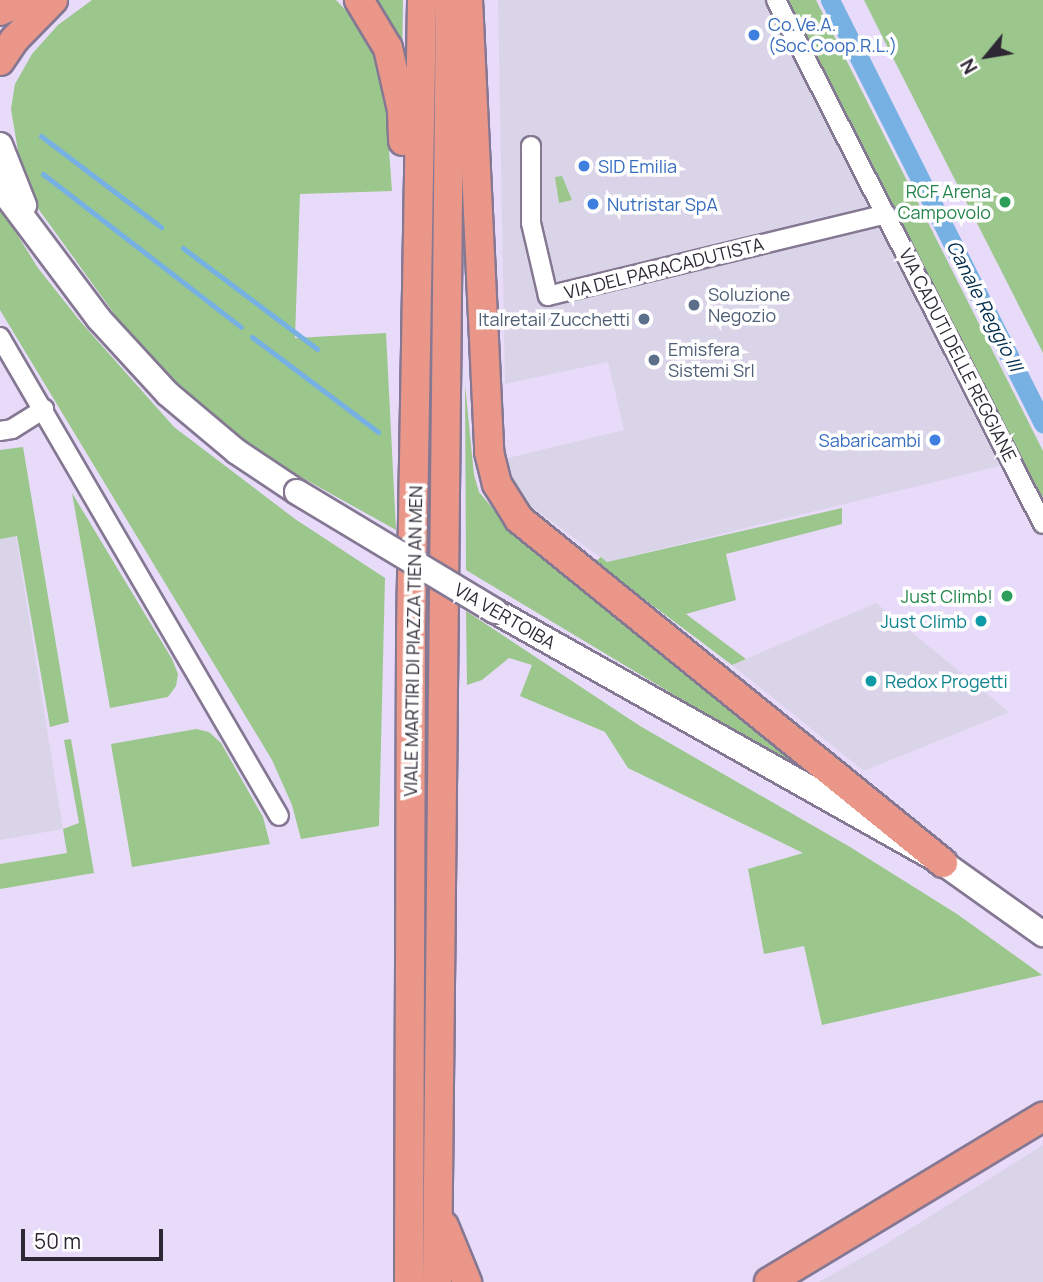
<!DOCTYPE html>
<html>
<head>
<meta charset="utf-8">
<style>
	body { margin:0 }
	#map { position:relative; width:1043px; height:1282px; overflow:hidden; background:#e8dbf9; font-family:Manrope,sans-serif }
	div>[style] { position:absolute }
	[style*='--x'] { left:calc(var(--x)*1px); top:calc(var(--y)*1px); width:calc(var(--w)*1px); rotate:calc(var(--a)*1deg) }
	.industrial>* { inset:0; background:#dad4e9 }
	.green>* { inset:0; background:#9bc68c }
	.stream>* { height:5px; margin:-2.5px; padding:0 2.5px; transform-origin:2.5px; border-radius:2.5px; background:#77b1e3 }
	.canal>* { height:19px; margin:-9.5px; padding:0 9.5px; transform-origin:9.5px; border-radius:9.5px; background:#77b1e3 }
	.roads { filter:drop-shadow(2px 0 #857893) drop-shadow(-2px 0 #857893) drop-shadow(0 2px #857893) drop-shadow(0 -2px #857893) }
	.minor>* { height:18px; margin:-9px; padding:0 9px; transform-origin:9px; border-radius:9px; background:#fff }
	.secondary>* { height:24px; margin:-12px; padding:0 12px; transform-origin:12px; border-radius:12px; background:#fff }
	.trunk>* { height:28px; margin:-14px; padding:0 14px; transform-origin:14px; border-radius:14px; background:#ea9688 }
	.bridges { filter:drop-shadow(2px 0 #857893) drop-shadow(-2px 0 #857893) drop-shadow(0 2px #857893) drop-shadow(0 -2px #857893) }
	.secondary-bridge>* { height:24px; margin:-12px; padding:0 12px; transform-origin:12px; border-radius:12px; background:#fff }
	.dots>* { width:19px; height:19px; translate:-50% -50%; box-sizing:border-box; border:4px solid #fff; border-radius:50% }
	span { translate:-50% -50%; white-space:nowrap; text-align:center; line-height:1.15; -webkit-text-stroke:7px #fff; paint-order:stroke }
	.shop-label { font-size:18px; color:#366cbe }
	.left { translate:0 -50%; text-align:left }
	.right { translate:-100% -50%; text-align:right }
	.leisure-label { font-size:18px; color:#27864d }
	.street-label { font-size:18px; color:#2e2834 }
	.service-label { font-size:18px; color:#4e5e75 }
	.culture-label { font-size:18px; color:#0d838f }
	.water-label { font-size:19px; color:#002c4c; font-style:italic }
	.north { position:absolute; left:952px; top:21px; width:70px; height:70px; -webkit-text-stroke:5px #fff; paint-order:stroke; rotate:240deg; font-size:19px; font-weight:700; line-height:28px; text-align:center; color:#2e2834 }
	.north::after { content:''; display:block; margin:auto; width:24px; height:32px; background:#2e2834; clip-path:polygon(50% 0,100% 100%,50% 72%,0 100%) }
	.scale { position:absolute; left:21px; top:1229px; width:142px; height:32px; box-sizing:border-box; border:4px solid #2e2834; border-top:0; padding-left:9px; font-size:21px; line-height:24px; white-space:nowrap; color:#2e2834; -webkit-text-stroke:5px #fff; paint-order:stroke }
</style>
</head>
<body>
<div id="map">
	<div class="industrial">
		<i style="clip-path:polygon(498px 0,772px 0,1012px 463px,607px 562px,530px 506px,510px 477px,508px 458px,624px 430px,608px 362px,505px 384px)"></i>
		<i style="clip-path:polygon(16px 536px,63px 829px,0 840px,0 539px)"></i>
		<i style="clip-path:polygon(876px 603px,1009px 712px,864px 771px,732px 665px)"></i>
		<i style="clip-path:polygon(1043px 1145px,1043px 1282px,819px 1282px,886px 1244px)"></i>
	</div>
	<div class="green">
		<i style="clip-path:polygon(92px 0,336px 0,356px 21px,375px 57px,386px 110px,392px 191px,300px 194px,295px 338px,386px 333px,396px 530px,265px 457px,174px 384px,131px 337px,37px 207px,21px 169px,11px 109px,15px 84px,32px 54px,58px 25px)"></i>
		<i style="clip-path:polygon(372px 0,403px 0,402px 67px)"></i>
		<i style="clip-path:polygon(774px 0,816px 0,1043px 451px,1043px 507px)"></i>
		<i style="clip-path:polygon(864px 0,1043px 0,1043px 353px,890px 52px)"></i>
		<i style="clip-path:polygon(562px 176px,572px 200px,559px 203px,555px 177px)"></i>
		<i style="clip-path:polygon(0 207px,38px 268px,80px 321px,174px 427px,295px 519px,385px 578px,379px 826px,301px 839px,292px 805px,272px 760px,0 310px)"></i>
		<i style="clip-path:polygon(465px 385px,474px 475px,479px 492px,504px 522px,861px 807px,466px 570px)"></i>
		<i style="clip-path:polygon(23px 447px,69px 722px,50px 727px,17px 536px,0 539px,0 450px)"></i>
		<i style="clip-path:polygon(72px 493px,172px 659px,178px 674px,176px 686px,168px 697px,110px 708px)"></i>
		<i style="clip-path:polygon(842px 508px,842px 524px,726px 554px,736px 600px,686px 614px,746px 659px,732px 665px,595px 562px,601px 557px,607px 562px)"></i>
		<i style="clip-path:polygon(466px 611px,640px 726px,850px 847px,957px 914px,1042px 975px,822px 1025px,804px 946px,764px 954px,748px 869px,803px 853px,628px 768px,605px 732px,520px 696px,532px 665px,509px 658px,482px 680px,467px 685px)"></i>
		<i style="clip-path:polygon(196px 729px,209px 732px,221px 743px,263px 817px,270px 844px,132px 867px,111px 744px)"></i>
		<i style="clip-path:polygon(71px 739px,94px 873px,0 889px,0 864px,67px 853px,63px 829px,79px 823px,64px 740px)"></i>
	</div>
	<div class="stream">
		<i style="--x:41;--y:136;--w:151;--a:37.2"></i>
		<i style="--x:43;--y:174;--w:250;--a:37.7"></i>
		<i style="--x:183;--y:248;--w:168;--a:37"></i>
		<i style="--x:252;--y:337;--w:158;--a:37"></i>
	</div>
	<div class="canal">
		<i style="--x:830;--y:0;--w:474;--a:63.3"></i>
	</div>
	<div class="roads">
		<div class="minor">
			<i style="--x:776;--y:0;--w:588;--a:63"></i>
			<i style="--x:531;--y:146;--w:77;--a:90"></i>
			<i style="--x:531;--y:223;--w:75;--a:76.9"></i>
			<i style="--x:548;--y:296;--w:348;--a:-13.6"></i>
			<i style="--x:0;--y:337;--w:554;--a:59.78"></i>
			<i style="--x:0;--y:431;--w:12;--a:-9"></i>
			<i style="--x:12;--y:429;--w:38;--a:-32"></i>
		</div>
		<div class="secondary">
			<i style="--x:0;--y:145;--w:65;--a:68.2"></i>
			<i style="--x:0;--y:187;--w:165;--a:53.1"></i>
			<i style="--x:99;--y:319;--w:102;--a:47.4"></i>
			<i style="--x:168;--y:394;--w:90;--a:40"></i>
			<i style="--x:237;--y:452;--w:72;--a:33.7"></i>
			<i style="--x:495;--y:611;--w:514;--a:29.36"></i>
			<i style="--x:943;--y:863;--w:123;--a:35.4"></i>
		</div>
		<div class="trunk">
			<i style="--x:359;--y:0;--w:56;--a:58.9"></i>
			<i style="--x:388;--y:48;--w:64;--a:77.3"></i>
			<i style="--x:402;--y:110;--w:31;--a:88"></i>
			<i style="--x:468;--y:0;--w:452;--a:87.3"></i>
			<i style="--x:489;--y:452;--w:33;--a:76"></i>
			<i style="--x:497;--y:484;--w:41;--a:57.8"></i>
			<i style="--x:519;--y:519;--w:546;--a:39.05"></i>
			<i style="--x:0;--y:11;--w:27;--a:-24"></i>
			<i style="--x:0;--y:61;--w:25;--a:-56"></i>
			<i style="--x:14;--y:40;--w:56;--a:-45.7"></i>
			<i style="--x:444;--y:1226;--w:61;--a:67.7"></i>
			<i style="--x:409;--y:1282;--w:649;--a:-89.82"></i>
			<i style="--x:411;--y:633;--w:633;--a:-89"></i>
			<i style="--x:437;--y:1282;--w:1282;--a:-89.42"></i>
			<i style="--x:769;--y:1282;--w:320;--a:-31.1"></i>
		</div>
	</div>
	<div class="bridges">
		<div class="secondary-bridge">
			<i style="--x:297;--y:492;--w:231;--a:31"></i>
		</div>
	</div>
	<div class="dots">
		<i style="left:754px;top:35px;background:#3f7fe0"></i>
		<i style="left:584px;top:166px;background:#3f7fe0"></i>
		<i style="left:1005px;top:202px;background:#2e9e5b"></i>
		<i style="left:593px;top:204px;background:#3f7fe0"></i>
		<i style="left:694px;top:305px;background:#5c6f8a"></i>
		<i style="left:644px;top:319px;background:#5c6f8a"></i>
		<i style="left:654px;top:360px;background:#5c6f8a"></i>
		<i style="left:935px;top:440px;background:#3f7fe0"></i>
		<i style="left:1007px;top:596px;background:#2e9e5b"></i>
		<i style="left:981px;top:621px;background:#0f9aa8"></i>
		<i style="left:871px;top:681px;background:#0f9aa8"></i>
	</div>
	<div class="shop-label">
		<span class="left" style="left:768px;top:35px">Co.Ve.A.<br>(Soc.Coop.R.L.)</span>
		<span class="left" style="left:598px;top:166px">SID Emilia</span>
		<span class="left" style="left:607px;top:204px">Nutristar SpA</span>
		<span class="right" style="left:921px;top:440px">Sabaricambi</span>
	</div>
	<div class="leisure-label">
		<span class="right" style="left:991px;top:202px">RCF Arena<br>Campovolo</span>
		<span class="right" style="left:993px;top:596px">Just Climb!</span>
	</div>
	<div class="street-label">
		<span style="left:664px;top:268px;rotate:-14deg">VIA DEL PARACADUTISTA</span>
		<span style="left:958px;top:355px;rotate:63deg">VIA CADUTI DELLE REGGIANE</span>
		<span style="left:505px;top:616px;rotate:30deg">VIA VERTOIBA</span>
		<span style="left:413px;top:641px;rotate:-89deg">VIALE MARTIRI DI PIAZZA TIEN AN MEN</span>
	</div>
	<div class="service-label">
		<span class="left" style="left:708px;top:305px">Soluzione<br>Negozio</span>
		<span class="right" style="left:630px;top:319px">Italretail Zucchetti</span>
		<span class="left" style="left:668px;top:360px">Emisfera<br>Sistemi Srl</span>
	</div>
	<div class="culture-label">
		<span class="right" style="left:967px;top:621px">Just Climb</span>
		<span class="left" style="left:885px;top:681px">Redox Progetti</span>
	</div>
	<div class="water-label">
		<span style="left:984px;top:306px;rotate:63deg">Canale Reggio III</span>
	</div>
	<div class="north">N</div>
	<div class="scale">50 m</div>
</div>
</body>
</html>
